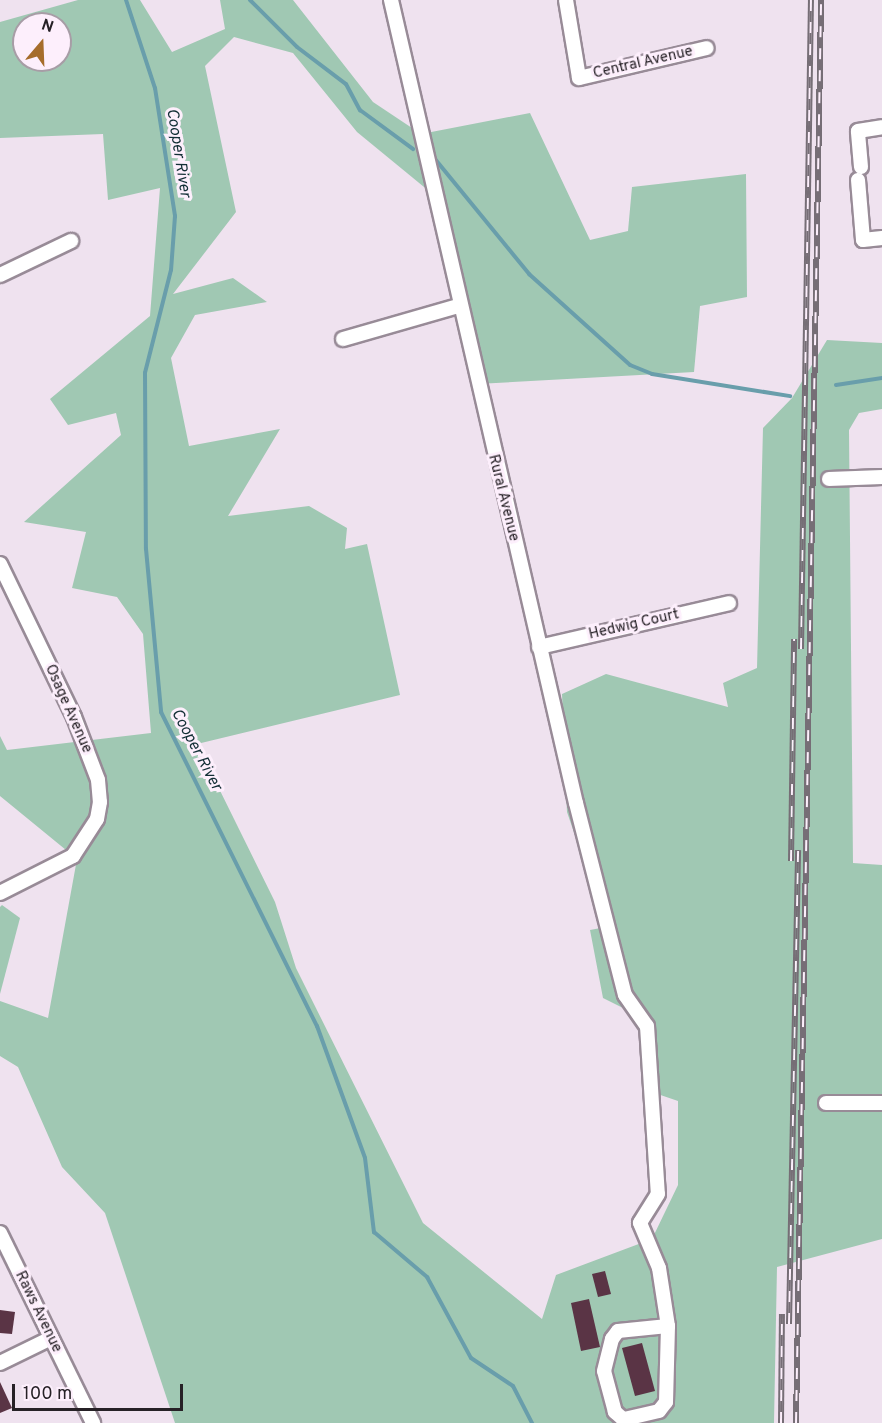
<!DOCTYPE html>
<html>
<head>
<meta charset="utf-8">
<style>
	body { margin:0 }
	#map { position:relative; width:882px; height:1423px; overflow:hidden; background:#efe2ef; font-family:Overpass,sans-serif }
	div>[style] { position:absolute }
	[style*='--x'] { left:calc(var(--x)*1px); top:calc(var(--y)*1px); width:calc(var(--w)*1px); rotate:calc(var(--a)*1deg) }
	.green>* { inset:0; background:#a0c8b3 }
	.stream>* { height:4px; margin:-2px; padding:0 2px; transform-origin:2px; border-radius:2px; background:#699eab }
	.building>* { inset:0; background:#5a3445 }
	.roads { filter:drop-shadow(2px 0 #988b97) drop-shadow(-2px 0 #988b97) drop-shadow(0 2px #988b97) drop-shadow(0 -2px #988b97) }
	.minor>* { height:14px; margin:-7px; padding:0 7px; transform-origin:7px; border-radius:7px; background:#fff }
	.rail>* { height:6px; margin-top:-3px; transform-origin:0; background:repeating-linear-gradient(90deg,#fdeffc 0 11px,#766e76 0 22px); box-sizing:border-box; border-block:2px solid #766e76 }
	span { translate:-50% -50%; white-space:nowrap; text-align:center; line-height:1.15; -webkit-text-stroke:6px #fdeffc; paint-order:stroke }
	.street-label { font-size:15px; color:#262126 }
	.water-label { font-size:16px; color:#132f36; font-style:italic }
	.north { position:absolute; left:12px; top:12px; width:60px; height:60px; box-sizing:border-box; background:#fdeffc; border:2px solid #a79da6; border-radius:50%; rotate:19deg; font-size:16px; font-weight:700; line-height:24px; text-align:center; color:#262126 }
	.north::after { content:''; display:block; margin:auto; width:21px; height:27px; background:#a66d2c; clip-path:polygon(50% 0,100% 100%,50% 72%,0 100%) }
	.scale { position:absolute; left:12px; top:1384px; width:171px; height:27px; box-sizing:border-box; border:3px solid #262126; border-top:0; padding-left:8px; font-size:18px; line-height:21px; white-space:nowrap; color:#262126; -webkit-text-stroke:4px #fdeffc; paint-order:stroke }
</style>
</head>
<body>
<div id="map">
	<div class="green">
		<i style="clip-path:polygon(evenodd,78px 0,140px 0,172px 52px,225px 29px,220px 0,293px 0,373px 102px,421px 134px,530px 113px,590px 240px,628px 231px,632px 187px,746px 174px,747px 297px,700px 306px,694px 372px,477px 384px,435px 196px,357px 132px,293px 53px,234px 37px,205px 66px,236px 212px,173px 294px,233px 278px,267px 302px,195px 315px,171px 358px,189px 446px,280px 429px,228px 516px,309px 506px,347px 528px,345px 549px,367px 544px,400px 695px,197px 744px,275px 902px,296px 968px,423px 1223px,542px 1319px,556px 1275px,652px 1239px,678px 1185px,678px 1101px,643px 1089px,639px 1016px,603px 998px,590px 930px,606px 927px,567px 812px,562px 694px,606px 674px,728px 707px,723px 683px,757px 668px,763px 428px,792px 398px,827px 340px,882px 343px,882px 409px,859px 413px,849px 430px,853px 863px,882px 865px,882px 1239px,777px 1267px,774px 1423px,175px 1423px,105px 1213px,62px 1167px,18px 1067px,0 1056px,0 1001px,48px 1018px,77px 859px,0 796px,0 736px,7px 750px,151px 733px,143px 634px,117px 597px,72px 588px,86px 532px,24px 522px,121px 435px,116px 413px,68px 425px,50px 399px,150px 316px,160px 188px,108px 200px,103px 134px,0 138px,0 22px,78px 0,24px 24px,60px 24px,60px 60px,24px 60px,24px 24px)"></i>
		<i style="clip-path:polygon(2px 905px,20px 918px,0 994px,0 907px)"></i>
	</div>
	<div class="stream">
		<i style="--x:126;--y:0;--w:93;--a:71.8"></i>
		<i style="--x:155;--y:88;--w:130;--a:81.1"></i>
		<i style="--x:175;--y:216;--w:54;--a:94.2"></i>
		<i style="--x:171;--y:270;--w:106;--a:104.2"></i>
		<i style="--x:145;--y:373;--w:176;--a:89.7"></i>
		<i style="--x:146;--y:549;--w:164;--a:84.7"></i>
		<i style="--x:161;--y:712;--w:351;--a:63.6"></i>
		<i style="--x:317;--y:1026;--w:140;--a:70"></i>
		<i style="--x:365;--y:1158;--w:75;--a:83.1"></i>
		<i style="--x:374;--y:1232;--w:70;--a:40.3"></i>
		<i style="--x:427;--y:1277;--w:92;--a:61.5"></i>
		<i style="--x:471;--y:1358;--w:50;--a:33.7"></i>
		<i style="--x:513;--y:1386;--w:42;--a:62.8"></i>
		<i style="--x:250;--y:0;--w:66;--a:45"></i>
		<i style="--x:297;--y:47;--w:61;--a:37.1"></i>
		<i style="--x:346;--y:84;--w:30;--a:62"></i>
		<i style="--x:360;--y:110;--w:66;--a:36.3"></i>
		<i style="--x:435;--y:159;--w:149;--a:50.7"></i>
		<i style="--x:529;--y:274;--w:136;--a:42"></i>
		<i style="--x:630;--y:365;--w:24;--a:22"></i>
		<i style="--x:652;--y:374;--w:140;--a:9.1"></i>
		<i style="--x:836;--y:385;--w:47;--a:-8.7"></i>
	</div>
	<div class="building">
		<i style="clip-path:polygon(605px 1271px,611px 1294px,598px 1297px,592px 1274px)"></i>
		<i style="clip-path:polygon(589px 1299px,600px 1347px,581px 1351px,571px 1303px)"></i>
		<i style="clip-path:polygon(0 1310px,15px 1312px,12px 1334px,0 1333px)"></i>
		<i style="clip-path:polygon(642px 1343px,655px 1391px,635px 1396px,622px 1348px)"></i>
		<i style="clip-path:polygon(0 1382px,12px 1408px,0 1413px)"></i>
	</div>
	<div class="roads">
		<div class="minor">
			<i style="--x:391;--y:0;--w:824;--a:77.03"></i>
			<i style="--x:576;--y:803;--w:198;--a:75.7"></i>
			<i style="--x:625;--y:995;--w:38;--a:55"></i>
			<i style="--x:647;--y:1026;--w:168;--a:86.3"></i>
			<i style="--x:658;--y:1194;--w:34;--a:122"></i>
			<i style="--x:640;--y:1223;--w:49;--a:67.1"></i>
			<i style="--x:659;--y:1268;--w:59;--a:81.2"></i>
			<i style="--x:668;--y:1326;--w:76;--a:91.5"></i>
			<i style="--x:666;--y:1402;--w:11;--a:128"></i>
			<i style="--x:659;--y:1411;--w:37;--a:167"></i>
			<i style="--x:623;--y:1419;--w:11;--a:-139"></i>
			<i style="--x:615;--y:1412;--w:42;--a:-105"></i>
			<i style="--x:604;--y:1371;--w:33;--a:-76"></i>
			<i style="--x:612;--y:1339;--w:10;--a:-53"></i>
			<i style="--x:618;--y:1331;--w:50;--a:-5.7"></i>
			<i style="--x:566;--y:0;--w:79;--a:80.5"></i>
			<i style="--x:579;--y:78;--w:131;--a:-13.2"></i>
			<i style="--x:861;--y:167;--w:36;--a:-95"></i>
			<i style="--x:858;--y:131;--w:24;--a:-9"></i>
			<i style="--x:858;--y:180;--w:60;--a:85.2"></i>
			<i style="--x:863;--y:240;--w:19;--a:-6"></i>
			<i style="--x:0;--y:275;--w:79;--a:-25.6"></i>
			<i style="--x:343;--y:339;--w:120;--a:-16"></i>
			<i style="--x:829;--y:479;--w:53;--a:-2.2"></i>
			<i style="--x:0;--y:564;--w:170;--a:64.2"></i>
			<i style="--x:74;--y:717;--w:67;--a:69.1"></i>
			<i style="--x:98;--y:780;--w:22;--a:85"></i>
			<i style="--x:100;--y:802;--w:17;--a:100"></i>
			<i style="--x:97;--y:819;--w:44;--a:123"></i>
			<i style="--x:73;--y:856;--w:82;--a:153.1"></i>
			<i style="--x:539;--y:647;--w:195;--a:-13"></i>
			<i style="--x:826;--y:1103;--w:56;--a:0"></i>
			<i style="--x:0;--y:1233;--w:212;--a:63.9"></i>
			<i style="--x:0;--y:1363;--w:57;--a:-26.1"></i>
		</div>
	</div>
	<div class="rail">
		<i style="--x:801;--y:649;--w:649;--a:-89.12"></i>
		<i style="--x:791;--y:861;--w:222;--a:-89.2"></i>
		<i style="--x:789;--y:1324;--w:474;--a:-88.9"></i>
		<i style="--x:781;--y:1423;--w:109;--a:-89.5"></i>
		<i style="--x:796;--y:1423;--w:1423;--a:-88.99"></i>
	</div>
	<div class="street-label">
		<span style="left:643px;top:63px;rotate:-13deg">Central Avenue</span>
		<span style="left:503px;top:498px;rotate:76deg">Rural Avenue</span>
		<span style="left:634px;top:625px;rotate:-13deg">Hedwig Court</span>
		<span style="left:68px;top:709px;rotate:66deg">Osage Avenue</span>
		<span style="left:38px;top:1312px;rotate:64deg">Raws Avenue</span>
	</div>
	<div class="water-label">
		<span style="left:178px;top:153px;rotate:81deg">Cooper River</span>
		<span style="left:196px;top:750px;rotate:62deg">Cooper River</span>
	</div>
	<div class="north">N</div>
	<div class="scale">100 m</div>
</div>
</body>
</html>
